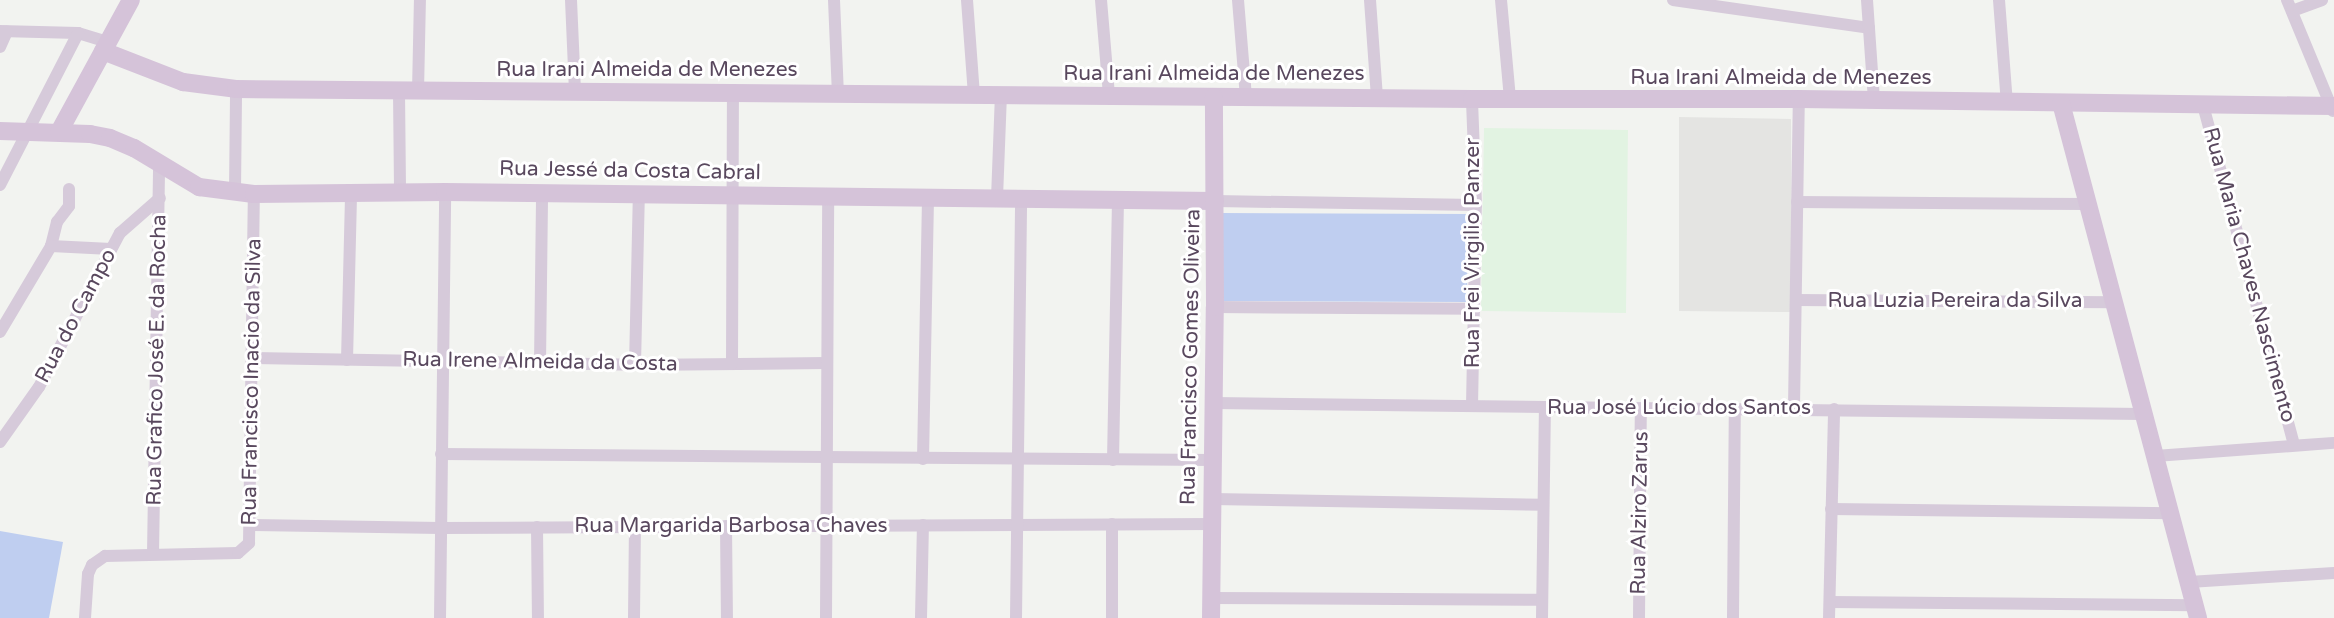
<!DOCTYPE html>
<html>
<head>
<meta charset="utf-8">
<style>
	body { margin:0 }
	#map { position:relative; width:2334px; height:618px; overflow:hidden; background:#f2f3f0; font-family:"Varela Round",sans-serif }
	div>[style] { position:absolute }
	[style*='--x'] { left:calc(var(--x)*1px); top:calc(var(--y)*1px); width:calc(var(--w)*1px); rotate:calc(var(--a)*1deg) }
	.education>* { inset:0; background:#e4e4e2 }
	.green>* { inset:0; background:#bfcef0 }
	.sand>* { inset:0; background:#e2f3e2 }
	.street>* { height:12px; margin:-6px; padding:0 6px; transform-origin:6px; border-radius:6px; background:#d6cada }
	.secondary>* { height:18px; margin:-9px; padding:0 9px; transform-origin:9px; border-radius:9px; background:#d5c3d9 }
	span { translate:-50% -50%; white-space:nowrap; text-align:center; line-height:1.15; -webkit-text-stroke:6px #fff; paint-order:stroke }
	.street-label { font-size:21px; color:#59485e }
</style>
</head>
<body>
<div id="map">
	<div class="education">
		<i style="clip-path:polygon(1679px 117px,1791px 119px,1792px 312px,1679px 311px)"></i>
	</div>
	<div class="green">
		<i style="clip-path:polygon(1221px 213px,1468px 214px,1467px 302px,1221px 301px)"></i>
		<i style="clip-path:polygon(0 531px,63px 542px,49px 618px,0 618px)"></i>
	</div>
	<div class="sand">
		<i style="clip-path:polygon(1484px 128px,1628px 130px,1626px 313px,1481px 311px)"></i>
	</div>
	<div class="street">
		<i style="--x:571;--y:0;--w:91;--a:87.5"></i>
		<i style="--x:834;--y:0;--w:94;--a:87.6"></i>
		<i style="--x:967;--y:0;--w:96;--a:85.8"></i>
		<i style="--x:1101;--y:0;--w:96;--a:85.2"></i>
		<i style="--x:1238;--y:0;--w:97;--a:85.3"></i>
		<i style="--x:1370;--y:0;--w:98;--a:85.9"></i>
		<i style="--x:1501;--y:0;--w:99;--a:84.8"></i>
		<i style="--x:1673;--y:0;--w:198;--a:8.1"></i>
		<i style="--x:1867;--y:0;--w:100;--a:86"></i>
		<i style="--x:1999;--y:0;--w:104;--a:85.6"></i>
		<i style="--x:2287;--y:0;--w:120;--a:67.5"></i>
		<i style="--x:2292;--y:11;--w:32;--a:-20"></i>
		<i style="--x:0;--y:31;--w:78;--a:1.5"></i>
		<i style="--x:78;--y:33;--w:31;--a:17"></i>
		<i style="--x:0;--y:47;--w:17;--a:-66"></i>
		<i style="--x:399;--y:92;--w:101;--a:89.4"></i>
		<i style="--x:418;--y:92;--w:92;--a:-88.8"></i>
		<i style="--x:2203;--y:105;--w:352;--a:75"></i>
		<i style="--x:0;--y:185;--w:171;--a:-62.8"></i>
		<i style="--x:235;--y:192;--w:103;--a:-89.4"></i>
		<i style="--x:997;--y:198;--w:102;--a:-87.8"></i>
		<i style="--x:1215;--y:201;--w:261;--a:0.9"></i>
		<i style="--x:1797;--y:202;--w:291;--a:0.4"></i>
		<i style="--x:51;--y:246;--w:25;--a:-76"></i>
		<i style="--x:57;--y:222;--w:20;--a:-53"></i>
		<i style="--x:69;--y:206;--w:17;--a:-90"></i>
		<i style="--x:1796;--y:300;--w:319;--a:0.4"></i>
		<i style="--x:1215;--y:307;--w:260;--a:0.4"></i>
		<i style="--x:0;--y:332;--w:100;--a:-59.3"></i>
		<i style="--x:51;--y:246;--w:60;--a:2.9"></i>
		<i style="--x:253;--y:358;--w:382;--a:1"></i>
		<i style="--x:635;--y:365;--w:191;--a:-0.6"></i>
		<i style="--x:347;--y:360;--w:168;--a:-88.6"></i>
		<i style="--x:540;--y:364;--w:171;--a:-89.3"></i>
		<i style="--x:732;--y:364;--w:272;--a:-89.8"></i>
		<i style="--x:635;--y:365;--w:171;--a:-88.7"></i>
		<i style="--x:1214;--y:403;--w:930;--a:0.68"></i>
		<i style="--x:1472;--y:406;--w:201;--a:-88.9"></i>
		<i style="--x:1476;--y:205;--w:106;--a:-92.2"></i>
		<i style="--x:1794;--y:407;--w:308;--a:-89.1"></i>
		<i style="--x:0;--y:442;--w:67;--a:-54.7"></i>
		<i style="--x:39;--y:387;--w:174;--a:-62.3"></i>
		<i style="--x:120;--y:233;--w:53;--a:-41.2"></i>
		<i style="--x:441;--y:454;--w:772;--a:0.45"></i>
		<i style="--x:2155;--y:456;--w:179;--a:-4.2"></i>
		<i style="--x:923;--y:459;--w:262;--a:-88.9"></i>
		<i style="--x:1113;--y:460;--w:261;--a:-88.9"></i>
		<i style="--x:1212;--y:499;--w:331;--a:1"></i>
		<i style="--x:1831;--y:509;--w:341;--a:0.7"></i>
		<i style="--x:1112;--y:524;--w:94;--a:90"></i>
		<i style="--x:251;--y:525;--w:189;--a:0.9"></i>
		<i style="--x:440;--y:528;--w:772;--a:-0.3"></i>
		<i style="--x:726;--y:526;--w:92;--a:89.4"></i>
		<i style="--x:537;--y:527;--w:91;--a:89.4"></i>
		<i style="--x:153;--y:554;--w:389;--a:-89.1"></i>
		<i style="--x:2189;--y:582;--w:145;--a:-3.6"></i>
		<i style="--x:1212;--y:598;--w:330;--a:0.3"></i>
		<i style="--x:1830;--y:602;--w:365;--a:0.5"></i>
		<i style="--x:85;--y:618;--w:44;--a:-86.1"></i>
		<i style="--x:88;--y:574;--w:10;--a:-66"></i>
		<i style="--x:92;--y:565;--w:16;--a:-35"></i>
		<i style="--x:105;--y:556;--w:133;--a:-1.3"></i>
		<i style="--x:238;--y:553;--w:15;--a:-42"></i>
		<i style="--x:249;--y:543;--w:349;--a:-89.2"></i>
		<i style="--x:440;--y:618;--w:426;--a:-89.3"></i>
		<i style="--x:634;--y:618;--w:91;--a:-89.4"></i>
		<i style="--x:826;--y:618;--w:423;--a:-89.7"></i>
		<i style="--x:921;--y:618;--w:93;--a:-88.8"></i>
		<i style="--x:1016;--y:618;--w:420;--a:-89.3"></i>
		<i style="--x:1542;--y:618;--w:211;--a:-89.2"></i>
		<i style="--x:1639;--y:618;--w:209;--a:-89.5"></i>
		<i style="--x:1733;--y:618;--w:210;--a:-89.5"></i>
		<i style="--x:1829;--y:618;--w:209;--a:-88.6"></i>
	</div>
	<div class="secondary">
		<i style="--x:103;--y:51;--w:86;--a:21.2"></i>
		<i style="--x:183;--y:82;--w:53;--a:7.5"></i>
		<i style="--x:236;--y:89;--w:1236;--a:0.46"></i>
		<i style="--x:1472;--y:99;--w:327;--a:0"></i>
		<i style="--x:1799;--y:99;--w:535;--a:0.75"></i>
		<i style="--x:2061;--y:103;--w:533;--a:75.1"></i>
		<i style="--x:0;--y:131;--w:90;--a:1.9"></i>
		<i style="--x:90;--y:134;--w:20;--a:11"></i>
		<i style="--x:110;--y:138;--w:26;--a:23"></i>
		<i style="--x:134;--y:148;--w:76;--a:31"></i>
		<i style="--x:199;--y:187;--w:55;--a:7.3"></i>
		<i style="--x:254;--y:194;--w:191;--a:-0.6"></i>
		<i style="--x:445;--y:192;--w:770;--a:0.67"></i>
		<i style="--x:59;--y:132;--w:150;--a:-61.4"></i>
		<i style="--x:1211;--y:618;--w:311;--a:-89.3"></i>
		<i style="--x:1215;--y:307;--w:210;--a:-90.3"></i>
	</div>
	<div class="street-label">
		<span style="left:647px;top:70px">Rua Irani Almeida de Menezes</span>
		<span style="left:1214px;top:74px">Rua Irani Almeida de Menezes</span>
		<span style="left:1781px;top:78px">Rua Irani Almeida de Menezes</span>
		<span style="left:630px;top:171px;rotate:1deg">Rua Jessé da Costa Cabral</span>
		<span style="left:1473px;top:253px;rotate:-90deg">Rua Frei Virgilio Panzer</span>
		<span style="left:2249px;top:275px;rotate:75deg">Rua Maria Chaves Nascimento</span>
		<span style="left:1955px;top:301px">Rua Luzia Pereira da Silva</span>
		<span style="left:76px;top:316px;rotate:-62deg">Rua do Campo</span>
		<span style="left:1191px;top:357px;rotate:-89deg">Rua Francisco Gomes Oliveira</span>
		<span style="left:157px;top:360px;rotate:-89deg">Rua Grafico José E. da Rocha</span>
		<span style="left:540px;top:362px;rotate:1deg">Rua Irene Almeida da Costa</span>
		<span style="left:252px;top:382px;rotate:-89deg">Rua Francisco Inacio da Silva</span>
		<span style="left:1679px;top:408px">Rua José Lúcio dos Santos</span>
		<span style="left:1640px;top:513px;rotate:-89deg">Rua Alziro Zarus</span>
		<span style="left:731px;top:526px">Rua Margarida Barbosa Chaves</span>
	</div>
</div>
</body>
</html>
